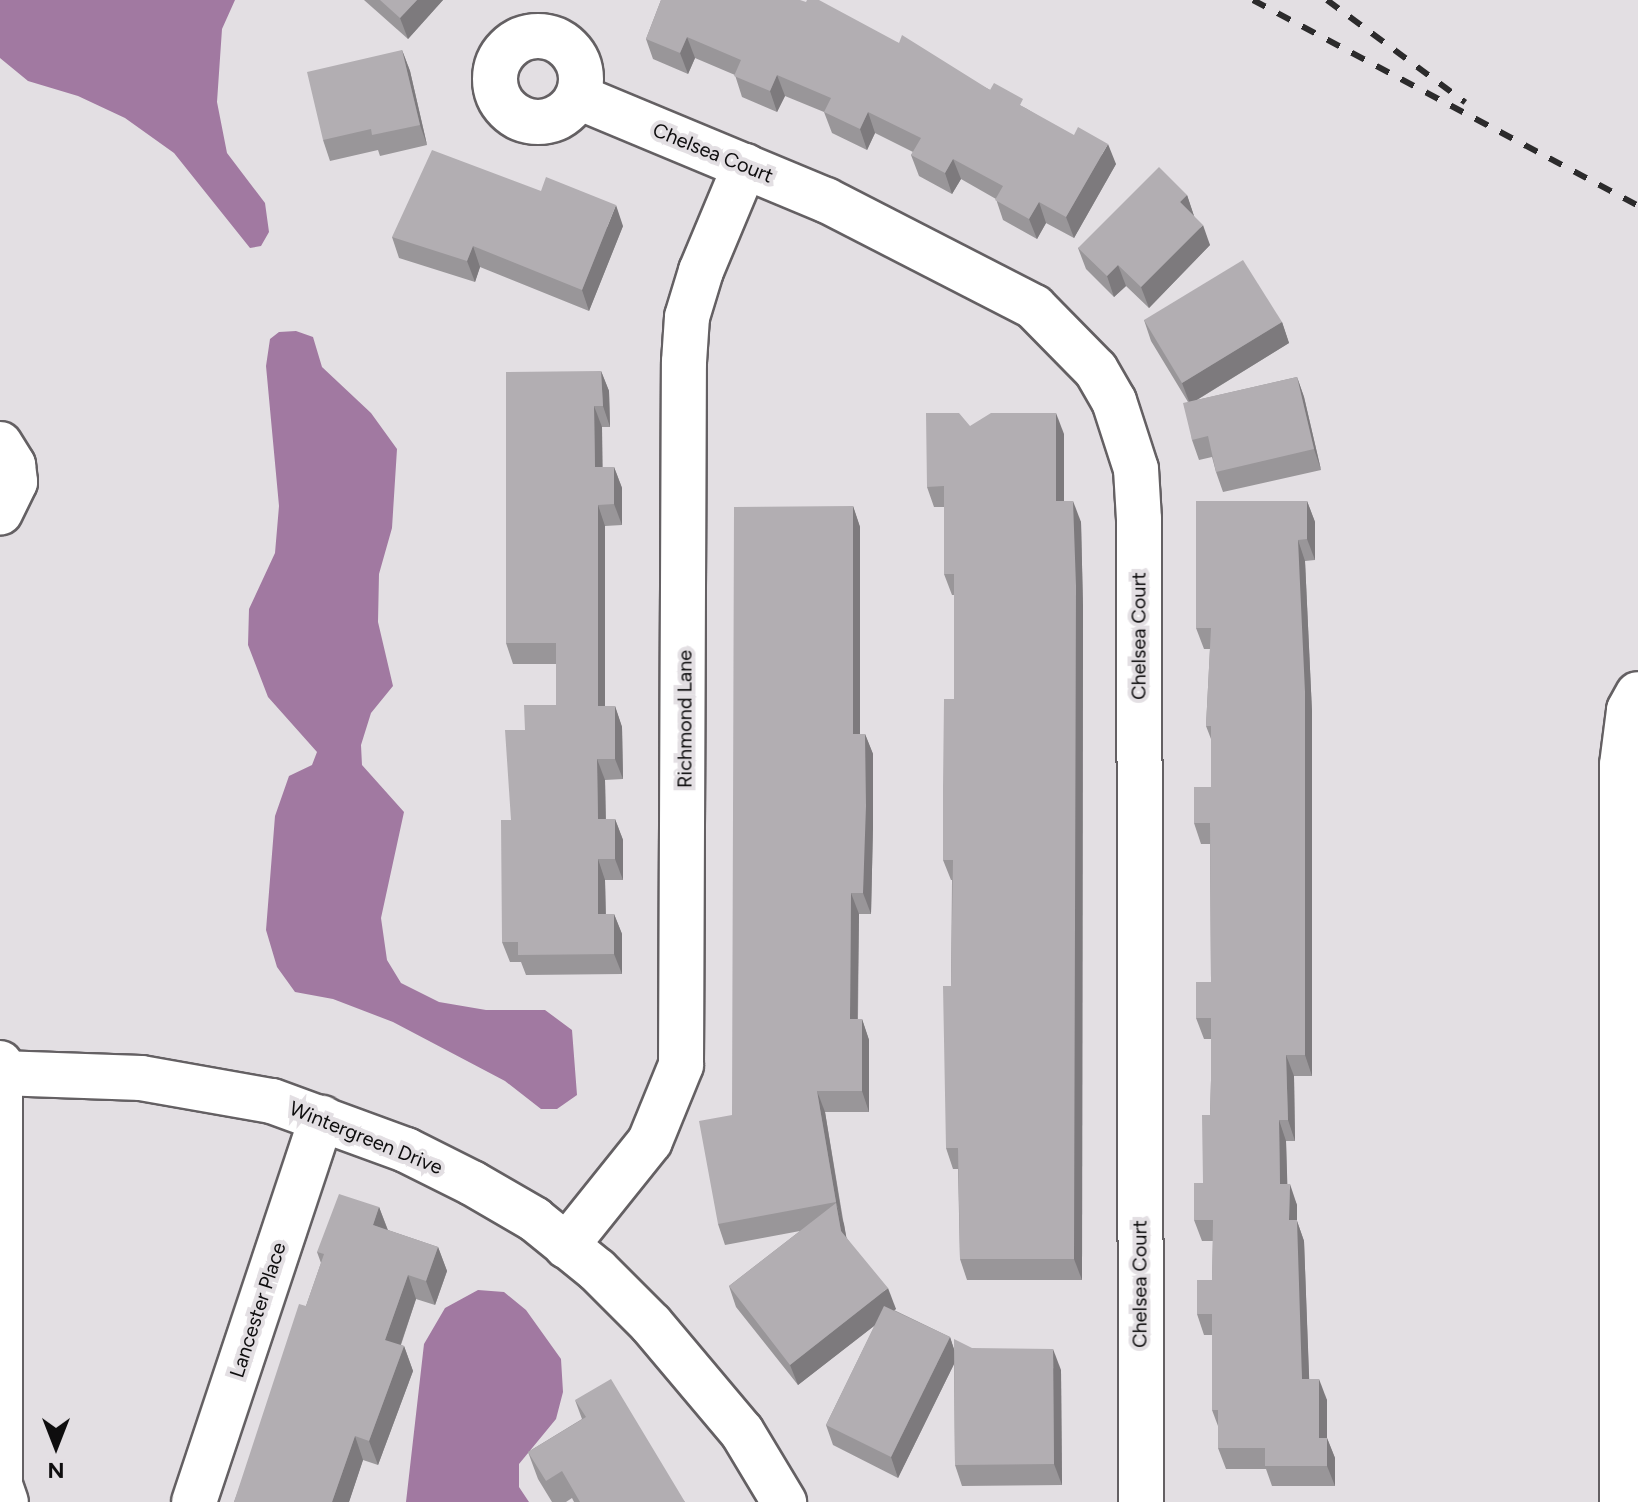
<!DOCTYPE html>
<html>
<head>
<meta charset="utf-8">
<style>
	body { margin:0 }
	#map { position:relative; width:1638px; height:1502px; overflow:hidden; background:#e3dfe3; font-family:Figtree,sans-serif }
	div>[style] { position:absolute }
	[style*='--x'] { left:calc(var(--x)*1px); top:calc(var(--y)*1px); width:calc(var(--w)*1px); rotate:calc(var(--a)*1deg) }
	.water>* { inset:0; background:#a179a1 }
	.roads { filter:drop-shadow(2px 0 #646063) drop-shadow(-2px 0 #646063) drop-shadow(0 2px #646063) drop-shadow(0 -2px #646063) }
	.minor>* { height:44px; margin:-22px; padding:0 22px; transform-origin:22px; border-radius:22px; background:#fff }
	.minor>.ring { margin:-22px; padding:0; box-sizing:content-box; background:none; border:44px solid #fff; border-radius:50% }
	.rail>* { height:6px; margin-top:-3px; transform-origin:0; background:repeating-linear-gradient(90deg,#2c2b2c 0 14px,transparent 0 28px) }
	.wall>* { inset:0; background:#999699 }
	.shaded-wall>* { inset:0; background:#7d7a7d }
	.building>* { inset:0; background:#b2aeb2 }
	span { translate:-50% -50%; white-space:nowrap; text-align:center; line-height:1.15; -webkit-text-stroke:8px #e3dfe3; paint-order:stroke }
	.street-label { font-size:20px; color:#0e0d0e }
	.north { position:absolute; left:16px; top:1406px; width:80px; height:80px; -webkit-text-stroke:6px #e3dfe3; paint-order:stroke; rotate:180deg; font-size:22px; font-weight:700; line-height:32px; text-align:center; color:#0e0d0e }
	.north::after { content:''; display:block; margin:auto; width:28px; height:36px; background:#0e0d0e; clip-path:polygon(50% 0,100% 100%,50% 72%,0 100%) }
</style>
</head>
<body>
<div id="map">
	<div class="water">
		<i style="clip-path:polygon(0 0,235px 0,222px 29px,217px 102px,227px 153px,265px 203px,269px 232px,261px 246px,250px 248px,174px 153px,125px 118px,78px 96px,28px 81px,0 58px)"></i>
		<i style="clip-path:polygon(296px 331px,313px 337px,322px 367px,371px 413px,397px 449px,392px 528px,379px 574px,378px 622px,393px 686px,371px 713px,361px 745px,362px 765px,404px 812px,381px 918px,387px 960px,401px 983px,439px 1002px,486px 1010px,545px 1010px,572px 1030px,577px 1095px,557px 1109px,541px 1109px,505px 1081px,393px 1022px,333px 999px,295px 992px,277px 967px,266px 930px,275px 816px,289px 776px,312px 765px,317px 752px,268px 697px,248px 645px,249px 609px,275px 553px,279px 506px,266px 366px,270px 339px,279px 332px)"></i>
		<i style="clip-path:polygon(478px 1290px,504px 1292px,526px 1310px,561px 1359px,563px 1392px,556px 1419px,519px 1464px,519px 1487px,529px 1502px,406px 1502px,424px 1344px,445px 1308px)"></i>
	</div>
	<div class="roads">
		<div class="minor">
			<i class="ring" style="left:495px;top:36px;width:42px;height:42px"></i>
			<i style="--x:578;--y:97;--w:269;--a:22.6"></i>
			<i style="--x:826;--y:200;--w:234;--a:27.2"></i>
			<i style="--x:1034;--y:307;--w:88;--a:45.5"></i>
			<i style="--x:1096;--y:370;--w:36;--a:60"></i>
			<i style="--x:1114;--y:401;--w:71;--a:72.1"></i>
			<i style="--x:1136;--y:469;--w:50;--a:86.6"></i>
			<i style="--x:1139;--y:519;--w:983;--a:89.88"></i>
			<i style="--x:0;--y:444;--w:25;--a:58"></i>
			<i style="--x:13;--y:465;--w:17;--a:83"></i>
			<i style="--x:15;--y:482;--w:34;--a:116"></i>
			<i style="--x:0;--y:1063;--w:422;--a:90"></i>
			<i style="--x:0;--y:1485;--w:18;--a:71"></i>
			<i style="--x:0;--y:1073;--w:141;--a:2"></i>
			<i style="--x:141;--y:1078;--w:133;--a:10"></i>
			<i style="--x:272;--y:1101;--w:143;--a:20.1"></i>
			<i style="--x:406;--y:1150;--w:74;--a:26.6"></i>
			<i style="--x:472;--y:1183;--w:72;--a:30.1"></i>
			<i style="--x:534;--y:1219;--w:81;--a:39"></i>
			<i style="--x:597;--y:1270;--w:76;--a:45"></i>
			<i style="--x:651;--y:1324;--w:141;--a:49.9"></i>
			<i style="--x:742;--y:1432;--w:82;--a:59"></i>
			<i style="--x:566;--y:1246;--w:134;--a:-51.3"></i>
			<i style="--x:650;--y:1141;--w:82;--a:-67.8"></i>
			<i style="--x:681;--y:1065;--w:703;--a:-89.76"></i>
			<i style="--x:684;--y:362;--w:45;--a:-86.2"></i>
			<i style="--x:687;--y:317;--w:48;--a:-73.1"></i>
			<i style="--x:701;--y:271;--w:114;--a:-67.3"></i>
			<i style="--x:194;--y:1502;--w:405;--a:-71.6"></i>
			<i style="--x:1622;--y:1502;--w:737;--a:-90"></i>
			<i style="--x:1622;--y:765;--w:55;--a:-82.7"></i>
			<i style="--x:1629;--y:710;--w:18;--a:-61"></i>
		</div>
	</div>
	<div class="rail">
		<i style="--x:1253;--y:0;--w:437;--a:28.1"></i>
		<i style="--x:1327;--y:0;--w:172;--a:36.5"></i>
	</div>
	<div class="wall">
		<i style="clip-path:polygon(364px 0,443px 0,408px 39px)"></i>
		<i style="clip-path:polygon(661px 0,899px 43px,1027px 109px,1116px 164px,1074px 238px,1046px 223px,1037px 239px,1003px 220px,996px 199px,961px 179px,952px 194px,919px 176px,911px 155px,913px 152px,875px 133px,867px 150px,832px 133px,824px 112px,785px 96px,777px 112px,742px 97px,735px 75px,695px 58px,688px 74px,653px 59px,646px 39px)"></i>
		<i style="clip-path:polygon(402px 50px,410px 71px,427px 145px,380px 156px,378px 150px,330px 161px,323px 140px)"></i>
		<i style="clip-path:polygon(1187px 195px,1194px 216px,1210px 245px,1149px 308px,1126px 286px,1114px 297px,1086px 269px,1078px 248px)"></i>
		<i style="clip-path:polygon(623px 226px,589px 311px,480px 267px,475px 282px,399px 258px,392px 237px)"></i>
		<i style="clip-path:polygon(1144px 320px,1282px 322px,1289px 343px,1197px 400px,1297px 377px,1304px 397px,1321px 470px,1223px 492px,1216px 472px,1212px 457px,1199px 460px,1192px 440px,1188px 402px,1151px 341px)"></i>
		<i style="clip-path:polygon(601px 371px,609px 391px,610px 427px,602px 427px,602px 467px,614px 467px,622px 488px,622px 525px,605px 526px,605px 706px,615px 706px,622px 727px,623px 779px,605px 780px,606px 819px,615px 819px,623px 840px,623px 880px,605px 880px,606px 914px,614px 914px,622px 934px,622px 974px,526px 975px,521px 962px,510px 962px,502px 942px,511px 820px,525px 730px,556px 705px,556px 664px,513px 664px,506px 643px)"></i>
		<i style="clip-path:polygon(970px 426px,1064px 434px,1064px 501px,1081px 522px,1083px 607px,1082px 1280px,967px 1280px,960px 1259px,958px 1169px,953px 1169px,946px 1148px,951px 986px,952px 880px,951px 880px,943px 860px,954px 699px,954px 595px,952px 595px,944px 574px,944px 507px,934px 507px,927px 487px)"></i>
		<i style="clip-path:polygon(1307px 501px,1315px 522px,1315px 560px,1305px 561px,1312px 712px,1312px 1076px,1294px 1076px,1295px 1141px,1286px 1141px,1287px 1184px,1297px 1205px,1297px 1221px,1304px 1241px,1309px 1379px,1327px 1400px,1327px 1438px,1335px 1458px,1335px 1486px,1272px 1486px,1266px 1469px,1226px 1469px,1218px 1448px,1218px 1426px,1212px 1410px,1212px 1335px,1204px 1335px,1197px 1314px,1212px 1280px,1213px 1241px,1202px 1241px,1194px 1220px,1203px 1183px,1210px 1115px,1211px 1080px,1211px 1039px,1204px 1039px,1196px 1018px,1211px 982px,1210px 844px,1201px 844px,1194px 823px,1211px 787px,1211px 739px,1206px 726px,1210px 649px,1204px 649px,1196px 628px)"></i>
		<i style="clip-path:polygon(853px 506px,860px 527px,860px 734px,865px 734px,873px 754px,873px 826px,871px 914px,859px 914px,858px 1019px,862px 1019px,869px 1040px,869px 1112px,825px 1112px,846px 1237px,896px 1309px,894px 1310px,950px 1337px,954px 1350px,972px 1348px,1061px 1370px,1062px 1485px,962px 1486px,955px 1465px,954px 1364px,898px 1478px,833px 1445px,826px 1425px,875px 1325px,798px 1385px,736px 1307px,729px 1286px,800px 1231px,725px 1245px,718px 1224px,732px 1115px)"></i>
		<i style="clip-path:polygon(379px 1207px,388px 1230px,438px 1247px,447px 1271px,435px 1305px,416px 1299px,401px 1345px,404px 1346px,413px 1371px,378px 1465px,363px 1460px,349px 1502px,234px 1502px,306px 1306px,321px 1263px,317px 1252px)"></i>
		<i style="clip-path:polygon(575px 1400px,685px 1502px,574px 1502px,572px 1498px,566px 1502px,552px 1502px,538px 1479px,528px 1452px,582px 1419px)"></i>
	</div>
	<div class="shaded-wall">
		<i style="clip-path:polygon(417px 0,443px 0,408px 39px,400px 18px)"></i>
		<i style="clip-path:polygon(687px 37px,695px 58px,688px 74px,680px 53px)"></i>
		<i style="clip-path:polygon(402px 50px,410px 71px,427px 145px,420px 125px)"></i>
		<i style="clip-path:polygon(777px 75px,785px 96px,777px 112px,770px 91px)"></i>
		<i style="clip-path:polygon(868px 112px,875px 133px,867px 150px,860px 129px)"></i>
		<i style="clip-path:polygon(1108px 144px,1116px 164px,1074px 238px,1066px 217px)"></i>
		<i style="clip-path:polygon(953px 159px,961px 179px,952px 194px,945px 173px)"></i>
		<i style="clip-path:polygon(1187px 195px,1194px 216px,1180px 202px)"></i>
		<i style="clip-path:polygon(1039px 202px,1046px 223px,1037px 239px,1029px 219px)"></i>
		<i style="clip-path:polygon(616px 205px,623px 226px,589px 311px,582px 290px)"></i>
		<i style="clip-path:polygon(1203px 225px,1210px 245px,1149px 308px,1141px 287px)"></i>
		<i style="clip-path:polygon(473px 246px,480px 267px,475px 282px,467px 261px)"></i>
		<i style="clip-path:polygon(1118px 265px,1126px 286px,1114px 297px,1107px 276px)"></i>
		<i style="clip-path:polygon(1282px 322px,1289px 343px,1190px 404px,1182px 383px)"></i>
		<i style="clip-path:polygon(601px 371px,609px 391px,610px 427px,603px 406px)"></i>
		<i style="clip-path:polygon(1297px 377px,1304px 397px,1321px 470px,1314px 449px)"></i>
		<i style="clip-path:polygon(594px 406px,602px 427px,603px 488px,595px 467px)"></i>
		<i style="clip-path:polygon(1056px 413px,1064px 434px,1064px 522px,1056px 501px)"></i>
		<i style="clip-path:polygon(614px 467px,622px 488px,622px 525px,614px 504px)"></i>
		<i style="clip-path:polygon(1073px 501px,1081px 522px,1083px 607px,1082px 1280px,1074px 1259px)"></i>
		<i style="clip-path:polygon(1307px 501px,1315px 522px,1315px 560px,1307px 539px)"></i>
		<i style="clip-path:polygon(598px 505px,605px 526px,605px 727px,598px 706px)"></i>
		<i style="clip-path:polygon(853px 506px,860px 527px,860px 754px,853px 734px)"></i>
		<i style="clip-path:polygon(1298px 540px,1305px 561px,1312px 712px,1312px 1076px,1305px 1055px)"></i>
		<i style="clip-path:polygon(615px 706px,622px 727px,623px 779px,615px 759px)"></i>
		<i style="clip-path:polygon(865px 734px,873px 754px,873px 826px,871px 914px,863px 893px)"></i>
		<i style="clip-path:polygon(597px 759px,605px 780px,606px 840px,598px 819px)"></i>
		<i style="clip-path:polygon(615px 819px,623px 840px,623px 880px,615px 859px)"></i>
		<i style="clip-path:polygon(598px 859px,605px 880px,606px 934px,598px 914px)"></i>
		<i style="clip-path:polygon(851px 893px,859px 914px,857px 1040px,850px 1019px)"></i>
		<i style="clip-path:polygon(614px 914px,622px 934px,622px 974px,614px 954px)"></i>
		<i style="clip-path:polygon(862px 1019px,869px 1040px,869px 1112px,862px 1091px)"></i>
		<i style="clip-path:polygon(1286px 1055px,1294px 1076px,1295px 1141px,1288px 1120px)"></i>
		<i style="clip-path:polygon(817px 1091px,825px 1112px,843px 1223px,836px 1202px)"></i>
		<i style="clip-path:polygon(1279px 1120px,1286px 1141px,1288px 1205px,1280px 1184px)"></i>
		<i style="clip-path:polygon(1290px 1184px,1297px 1205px,1297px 1221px,1304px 1241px,1310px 1400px,1302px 1379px,1289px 1220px)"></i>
		<i style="clip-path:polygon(836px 1203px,844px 1224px,849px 1252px,841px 1231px)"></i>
		<i style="clip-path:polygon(379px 1207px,388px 1231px,373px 1225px)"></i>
		<i style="clip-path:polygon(438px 1247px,447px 1271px,435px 1305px,426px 1281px)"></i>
		<i style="clip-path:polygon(408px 1275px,416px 1299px,394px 1364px,385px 1340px)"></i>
		<i style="clip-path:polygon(888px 1288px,896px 1309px,798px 1385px,790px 1365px)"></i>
		<i style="clip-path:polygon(950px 1337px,957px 1358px,898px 1478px,891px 1457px)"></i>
		<i style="clip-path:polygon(404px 1346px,413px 1371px,378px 1465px,369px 1441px)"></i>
		<i style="clip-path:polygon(1053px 1349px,1061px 1370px,1062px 1485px,1054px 1464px)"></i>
		<i style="clip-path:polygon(1319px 1379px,1327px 1400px,1327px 1458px,1319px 1438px)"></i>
		<i style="clip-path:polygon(355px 1436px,363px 1460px,349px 1502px,332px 1502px)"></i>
		<i style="clip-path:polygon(1327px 1438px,1335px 1458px,1335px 1486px,1327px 1466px)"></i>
	</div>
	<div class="building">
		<i style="clip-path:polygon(380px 0,417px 0,400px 18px)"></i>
		<i style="clip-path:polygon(661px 0,800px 0,806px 2px,807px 0,819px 0,899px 43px,902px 35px,990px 90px,994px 83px,1023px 99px,1020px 105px,1074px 135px,1078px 127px,1108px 144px,1066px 217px,1039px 202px,1029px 219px,995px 200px,1003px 186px,953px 159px,945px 173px,911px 155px,921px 138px,868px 112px,860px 129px,824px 112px,831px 98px,777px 75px,770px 91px,734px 76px,741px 60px,687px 37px,680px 53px,646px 39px)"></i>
		<i style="clip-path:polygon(402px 50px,420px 125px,372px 135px,371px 129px,323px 140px,307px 72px)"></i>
		<i style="clip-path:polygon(432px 150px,541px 191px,546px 177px,616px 205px,582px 290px,473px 246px,467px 261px,392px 237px)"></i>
		<i style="clip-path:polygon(1159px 167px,1187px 195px,1180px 202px,1203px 225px,1141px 287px,1118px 265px,1107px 276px,1078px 248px)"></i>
		<i style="clip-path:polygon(1243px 260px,1282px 322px,1182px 383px,1144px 320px)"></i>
		<i style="clip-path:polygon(601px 371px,603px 406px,594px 406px,595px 467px,614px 467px,614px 504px,598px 505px,598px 706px,615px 706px,615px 759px,597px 759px,598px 819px,615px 819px,615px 859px,598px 859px,598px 914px,614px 914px,614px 954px,518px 955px,518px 942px,502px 942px,501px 820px,511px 820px,505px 730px,525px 730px,524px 705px,556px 705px,556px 643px,506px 643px,506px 372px)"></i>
		<i style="clip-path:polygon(1297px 377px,1314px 449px,1216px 472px,1208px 436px,1192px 440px,1183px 403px)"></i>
		<i style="clip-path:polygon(926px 413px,959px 413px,970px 426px,991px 413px,1056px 413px,1056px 501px,1073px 501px,1076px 586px,1074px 1259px,960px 1259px,958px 1148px,946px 1148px,943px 986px,951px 986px,953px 860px,943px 860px,943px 787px,944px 699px,954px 699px,954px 574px,944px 574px,944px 486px,927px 487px)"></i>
		<i style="clip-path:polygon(1196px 501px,1307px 501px,1307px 539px,1298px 540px,1305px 692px,1305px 1055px,1286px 1055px,1288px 1120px,1279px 1120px,1280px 1184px,1290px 1184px,1289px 1220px,1297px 1220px,1302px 1379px,1319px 1379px,1319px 1438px,1327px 1438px,1327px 1466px,1265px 1466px,1265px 1448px,1218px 1448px,1218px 1410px,1212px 1410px,1212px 1314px,1197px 1314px,1197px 1280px,1212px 1280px,1213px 1220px,1194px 1220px,1194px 1183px,1203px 1183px,1202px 1115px,1210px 1115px,1211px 1080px,1211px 1018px,1196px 1018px,1196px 982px,1211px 982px,1210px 823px,1194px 823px,1194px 787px,1211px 787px,1211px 726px,1206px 726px,1211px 628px,1196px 628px)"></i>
		<i style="clip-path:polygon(853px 506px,853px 734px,865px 734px,866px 806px,863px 893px,851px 893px,850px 1019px,862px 1019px,862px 1091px,817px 1091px,836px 1202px,718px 1224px,699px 1121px,732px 1115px,734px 507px)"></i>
		<i style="clip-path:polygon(339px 1194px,379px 1207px,373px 1225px,438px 1247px,426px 1281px,408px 1275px,385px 1340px,404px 1346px,369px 1441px,355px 1436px,332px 1502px,234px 1502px,299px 1304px,306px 1306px,324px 1254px,317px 1252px)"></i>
		<i style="clip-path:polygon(836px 1203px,841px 1231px,888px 1288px,790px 1365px,729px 1286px)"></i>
		<i style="clip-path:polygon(884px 1306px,950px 1337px,891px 1457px,826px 1425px)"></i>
		<i style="clip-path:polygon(954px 1339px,972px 1348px,1053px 1349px,1054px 1464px,955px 1465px)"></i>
		<i style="clip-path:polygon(611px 1379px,685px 1502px,580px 1502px,562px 1471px,546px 1481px,528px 1452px,586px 1417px,575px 1400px)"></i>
	</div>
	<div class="street-label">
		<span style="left:713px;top:153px;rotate:22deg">Chelsea Court</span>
		<span style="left:1139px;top:636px;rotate:-90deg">Chelsea Court</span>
		<span style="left:685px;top:719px;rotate:-90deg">Richmond Lane</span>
		<span style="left:366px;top:1138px;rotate:22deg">Wintergreen Drive</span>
		<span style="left:1140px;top:1284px;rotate:-90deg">Chelsea Court</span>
		<span style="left:258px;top:1310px;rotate:-72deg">Lancester Place</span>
	</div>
	<div class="north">N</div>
</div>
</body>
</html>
